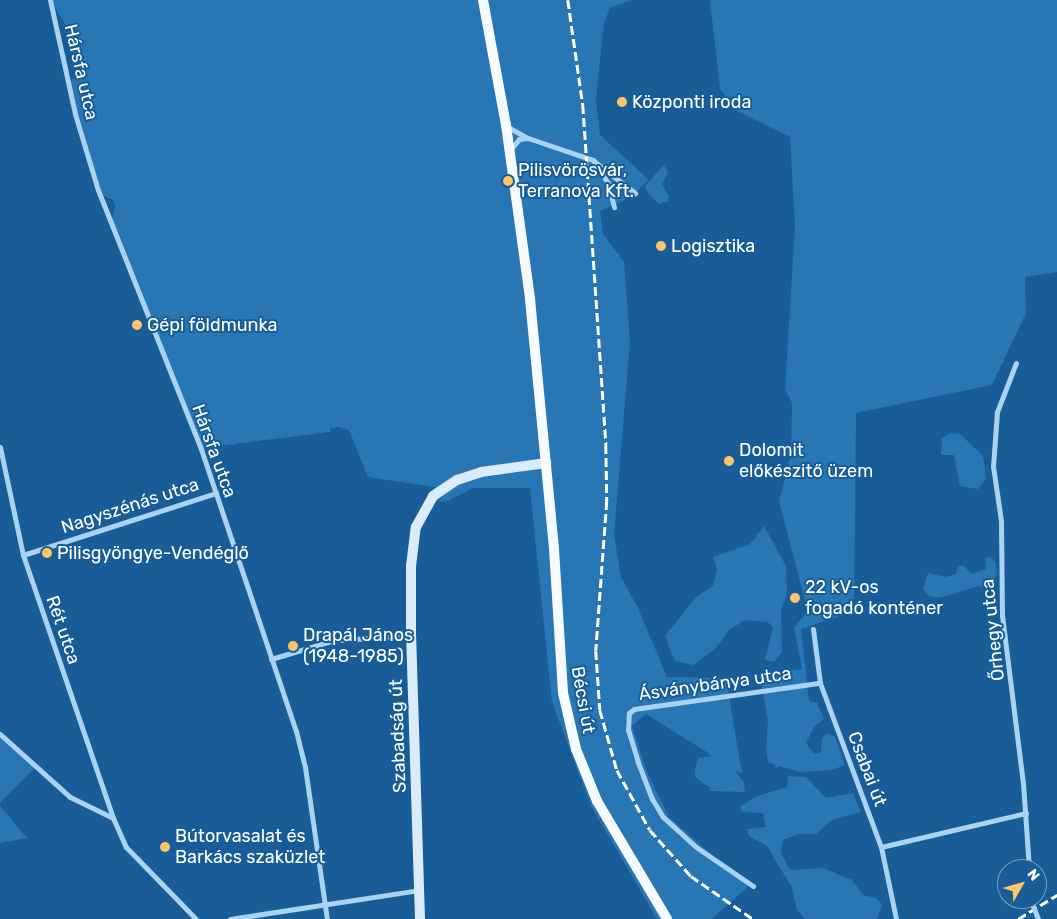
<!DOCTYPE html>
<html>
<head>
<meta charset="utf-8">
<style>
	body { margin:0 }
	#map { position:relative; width:1057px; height:919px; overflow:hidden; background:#185d97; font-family:Rubik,sans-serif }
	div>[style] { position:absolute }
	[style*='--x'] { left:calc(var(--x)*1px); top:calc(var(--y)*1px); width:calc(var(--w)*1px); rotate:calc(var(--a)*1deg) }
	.green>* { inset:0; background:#2876b4 }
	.street>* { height:5px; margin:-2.5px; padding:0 2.5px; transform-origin:2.5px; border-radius:2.5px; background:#abd2f1 }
	.secondary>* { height:10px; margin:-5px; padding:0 5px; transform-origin:5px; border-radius:5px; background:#daecfc }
	.primary>* { height:10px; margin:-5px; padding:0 5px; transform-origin:5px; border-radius:5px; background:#f5faff }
	.rail>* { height:2.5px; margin-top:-1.25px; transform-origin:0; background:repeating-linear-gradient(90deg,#fff 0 9px,transparent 0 13px) }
	.street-bridge>* { height:5px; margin:-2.5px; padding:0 2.5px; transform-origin:2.5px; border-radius:2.5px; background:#abd2f1 }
	.dots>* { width:14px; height:14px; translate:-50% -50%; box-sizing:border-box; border:2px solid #185d97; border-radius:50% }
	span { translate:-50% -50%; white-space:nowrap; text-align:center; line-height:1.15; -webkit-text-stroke:4px #185d97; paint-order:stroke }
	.street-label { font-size:18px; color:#fff }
	.poi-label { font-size:18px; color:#fff }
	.left { translate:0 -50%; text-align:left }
	.north { position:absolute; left:997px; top:859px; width:50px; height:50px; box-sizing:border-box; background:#185d97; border:1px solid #749ec1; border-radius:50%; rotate:52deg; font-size:14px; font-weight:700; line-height:20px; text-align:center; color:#fff }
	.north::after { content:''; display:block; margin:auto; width:18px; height:22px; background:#ffc56b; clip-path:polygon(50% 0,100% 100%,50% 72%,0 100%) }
</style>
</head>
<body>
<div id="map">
	<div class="green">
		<i style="clip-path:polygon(50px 0,632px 0,610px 8px,604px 23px,596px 99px,600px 135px,649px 180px,629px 198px,600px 211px,603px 234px,624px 262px,630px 341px,614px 535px,621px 577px,638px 608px,667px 677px,726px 678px,742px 774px,736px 771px,744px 783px,745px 792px,709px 791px,710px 788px,695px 777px,695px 769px,698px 758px,713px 756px,646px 714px,632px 726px,647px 772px,669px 817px,711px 854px,752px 883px,712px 919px,657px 919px,591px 806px,552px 702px,530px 488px,473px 488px,446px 502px,437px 501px,447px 489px,368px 477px,349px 430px,339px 427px,330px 428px,330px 432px,203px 448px,145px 310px,112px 218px,115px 206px,113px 200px,102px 195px,68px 86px,76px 75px,66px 32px,70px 32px)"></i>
		<i style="clip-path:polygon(710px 0,1057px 0,1057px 272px,1025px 277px,1026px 313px,992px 385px,856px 413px,854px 611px,801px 629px,809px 701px,817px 703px,824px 719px,814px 727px,806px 743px,814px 754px,821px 752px,822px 738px,827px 733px,835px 737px,845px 765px,832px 770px,801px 772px,778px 766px,776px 770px,775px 765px,768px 762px,766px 750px,768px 720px,760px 674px,802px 669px,794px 627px,808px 612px,779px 501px,791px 455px,792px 403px,785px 389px,795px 227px,790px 137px,737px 111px,720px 89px)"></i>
		<i style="clip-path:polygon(664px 165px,668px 173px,662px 184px,669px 197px,668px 201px,659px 204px,648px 193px,645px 186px)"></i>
		<i style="clip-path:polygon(950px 433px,960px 434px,983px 456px,986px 479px,978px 489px,960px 486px,954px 455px,941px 455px,942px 438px)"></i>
		<i style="clip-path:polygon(764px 526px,786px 566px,787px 592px,781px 610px,782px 652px,774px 662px,765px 660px,773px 628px,768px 622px,745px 620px,729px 630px,716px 648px,693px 665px,675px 661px,665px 636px,696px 597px,713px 586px,717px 569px,713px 557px,750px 544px)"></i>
		<i style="clip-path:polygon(991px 557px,996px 563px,997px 574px,990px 588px,978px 586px,939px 598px,929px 596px,923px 589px,928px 573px,946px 577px,956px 574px,958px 566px,964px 566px,972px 574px,986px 569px,985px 558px)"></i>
		<i style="clip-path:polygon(0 737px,35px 768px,0 803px)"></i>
		<i style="clip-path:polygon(788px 776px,806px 777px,826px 798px,853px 793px,861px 812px,832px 820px,816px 834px,799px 834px,783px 840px,781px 852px,788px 867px,793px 870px,823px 868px,852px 880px,863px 895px,875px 898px,882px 904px,877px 919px,805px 919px,797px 910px,792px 888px,767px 846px,749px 836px,747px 829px,766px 827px,763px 813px,743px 812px,740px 807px,755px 797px,787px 787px)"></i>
		<i style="clip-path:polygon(0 806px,27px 838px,0 843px)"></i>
	</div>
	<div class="street">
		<i style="--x:50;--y:0;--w:117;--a:77.6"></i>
		<i style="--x:75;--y:114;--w:79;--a:73.2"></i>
		<i style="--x:98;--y:190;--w:279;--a:68.3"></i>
		<i style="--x:201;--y:449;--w:298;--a:71.4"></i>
		<i style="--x:296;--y:731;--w:37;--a:76"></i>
		<i style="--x:305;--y:767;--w:154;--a:81.8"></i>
		<i style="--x:506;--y:126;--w:25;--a:29"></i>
		<i style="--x:528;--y:138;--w:69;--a:18.7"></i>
		<i style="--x:593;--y:160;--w:27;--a:57"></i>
		<i style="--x:608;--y:183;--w:25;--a:76"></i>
		<i style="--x:511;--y:149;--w:13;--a:-51"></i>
		<i style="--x:519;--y:139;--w:9;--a:-6"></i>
		<i style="--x:595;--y:162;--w:51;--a:37.8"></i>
		<i style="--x:1016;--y:363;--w:53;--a:111.2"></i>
		<i style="--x:997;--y:412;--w:54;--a:94.2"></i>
		<i style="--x:993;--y:466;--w:56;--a:81.7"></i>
		<i style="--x:1001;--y:521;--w:94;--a:89.4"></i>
		<i style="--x:1002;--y:615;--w:169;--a:82.9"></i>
		<i style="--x:1023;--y:783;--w:86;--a:86"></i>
		<i style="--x:0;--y:447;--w:110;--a:78"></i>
		<i style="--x:23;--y:555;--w:278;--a:71.1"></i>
		<i style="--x:113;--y:818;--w:32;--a:66"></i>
		<i style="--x:126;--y:847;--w:100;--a:45.8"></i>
		<i style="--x:23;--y:555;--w:203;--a:-17.8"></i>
		<i style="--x:813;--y:629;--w:54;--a:82.6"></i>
		<i style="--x:820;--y:683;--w:175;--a:69.6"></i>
		<i style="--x:881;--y:847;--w:74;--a:78.2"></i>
		<i style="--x:271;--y:659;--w:67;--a:-16.5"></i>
		<i style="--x:335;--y:640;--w:76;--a:-3"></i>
		<i style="--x:0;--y:734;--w:94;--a:42"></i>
		<i style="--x:70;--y:797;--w:48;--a:26"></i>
		<i style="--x:881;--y:847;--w:149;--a:-13.2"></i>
		<i style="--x:753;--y:886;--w:69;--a:-145.6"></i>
		<i style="--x:696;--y:847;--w:45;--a:-137.7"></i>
		<i style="--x:663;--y:817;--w:21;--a:-121"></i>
		<i style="--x:652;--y:799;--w:40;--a:-111"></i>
		<i style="--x:638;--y:762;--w:34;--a:-107"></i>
		<i style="--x:628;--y:730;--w:17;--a:-87"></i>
		<i style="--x:629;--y:713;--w:6;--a:-39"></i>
		<i style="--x:634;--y:709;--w:188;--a:-8"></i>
		<i style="--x:230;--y:919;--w:191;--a:-8.7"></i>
	</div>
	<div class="secondary">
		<i style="--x:420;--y:919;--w:283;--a:-91.8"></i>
		<i style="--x:411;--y:636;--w:70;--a:-90"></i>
		<i style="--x:411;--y:566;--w:39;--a:-83"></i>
		<i style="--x:416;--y:527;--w:35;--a:-61"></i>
		<i style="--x:433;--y:496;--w:29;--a:-34"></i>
		<i style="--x:457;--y:480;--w:25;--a:-18"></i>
		<i style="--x:481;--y:472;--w:66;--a:-7.9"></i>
	</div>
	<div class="primary">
		<i style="--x:483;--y:0;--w:127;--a:79.6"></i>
		<i style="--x:506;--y:125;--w:176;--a:82.1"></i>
		<i style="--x:530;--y:299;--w:251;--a:84.5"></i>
		<i style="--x:554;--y:549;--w:144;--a:86.4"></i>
		<i style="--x:563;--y:693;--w:57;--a:76.9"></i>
		<i style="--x:576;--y:749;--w:56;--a:68"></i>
		<i style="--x:597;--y:801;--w:137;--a:59.3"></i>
	</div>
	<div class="rail">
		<i style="--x:568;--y:0;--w:106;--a:81.9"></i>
		<i style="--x:583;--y:105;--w:341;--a:86.1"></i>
		<i style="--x:606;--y:445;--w:56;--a:89"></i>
		<i style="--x:607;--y:501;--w:150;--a:94.2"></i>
		<i style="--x:596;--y:651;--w:59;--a:86.1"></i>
		<i style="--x:600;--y:710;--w:62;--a:74.2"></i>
		<i style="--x:617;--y:770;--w:68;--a:61.2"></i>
		<i style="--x:650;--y:830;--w:62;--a:48.3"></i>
		<i style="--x:691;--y:876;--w:75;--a:34.7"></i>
		<i style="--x:1018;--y:919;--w:46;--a:-31.6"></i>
	</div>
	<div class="street-bridge">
		<i style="--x:1030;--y:899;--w:22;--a:68"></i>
	</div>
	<div class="dots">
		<i style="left:622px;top:102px;background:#ffc56b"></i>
		<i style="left:508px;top:181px;background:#ffc56b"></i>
		<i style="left:661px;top:246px;background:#ffc56b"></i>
		<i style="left:137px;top:325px;background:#ffc56b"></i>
		<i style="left:729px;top:461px;background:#ffc56b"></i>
		<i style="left:47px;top:553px;background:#ffc56b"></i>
		<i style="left:795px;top:598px;background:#ffc56b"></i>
		<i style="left:293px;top:646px;background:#ffc56b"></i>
		<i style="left:165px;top:847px;background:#ffc56b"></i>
	</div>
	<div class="street-label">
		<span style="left:81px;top:72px;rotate:77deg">Hársfa utca</span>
		<span style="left:214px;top:451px;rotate:70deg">Hársfa utca</span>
		<span style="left:130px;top:506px;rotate:-18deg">Nagyszénás utca</span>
		<span style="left:63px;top:630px;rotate:71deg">Rét utca</span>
		<span style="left:993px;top:630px;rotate:-96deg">Őrhegy utca</span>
		<span style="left:715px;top:684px;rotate:-8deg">Ásványbánya utca</span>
		<span style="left:583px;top:700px;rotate:80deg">Bécsi út</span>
		<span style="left:398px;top:736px;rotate:-92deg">Szabadság út</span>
		<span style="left:867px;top:769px;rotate:69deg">Csabai út</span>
	</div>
	<div class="poi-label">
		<span class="left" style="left:632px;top:102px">Központi iroda</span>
		<span class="left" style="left:518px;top:181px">Pilisvörösvár,<br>Terranova Kft.</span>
		<span class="left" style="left:671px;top:246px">Logisztika</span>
		<span class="left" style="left:147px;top:325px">Gépi földmunka</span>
		<span class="left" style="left:739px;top:461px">Dolomit<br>előkészitő üzem</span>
		<span class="left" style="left:57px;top:553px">Pilisgyöngye-Vendéglő</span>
		<span class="left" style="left:805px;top:598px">22 kV-os<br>fogadó konténer</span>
		<span class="left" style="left:303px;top:646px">Drapál János<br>(1948-1985)</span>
		<span class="left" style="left:175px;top:847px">Bútorvasalat és<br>Barkács szaküzlet</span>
	</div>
	<div class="north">N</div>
</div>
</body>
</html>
